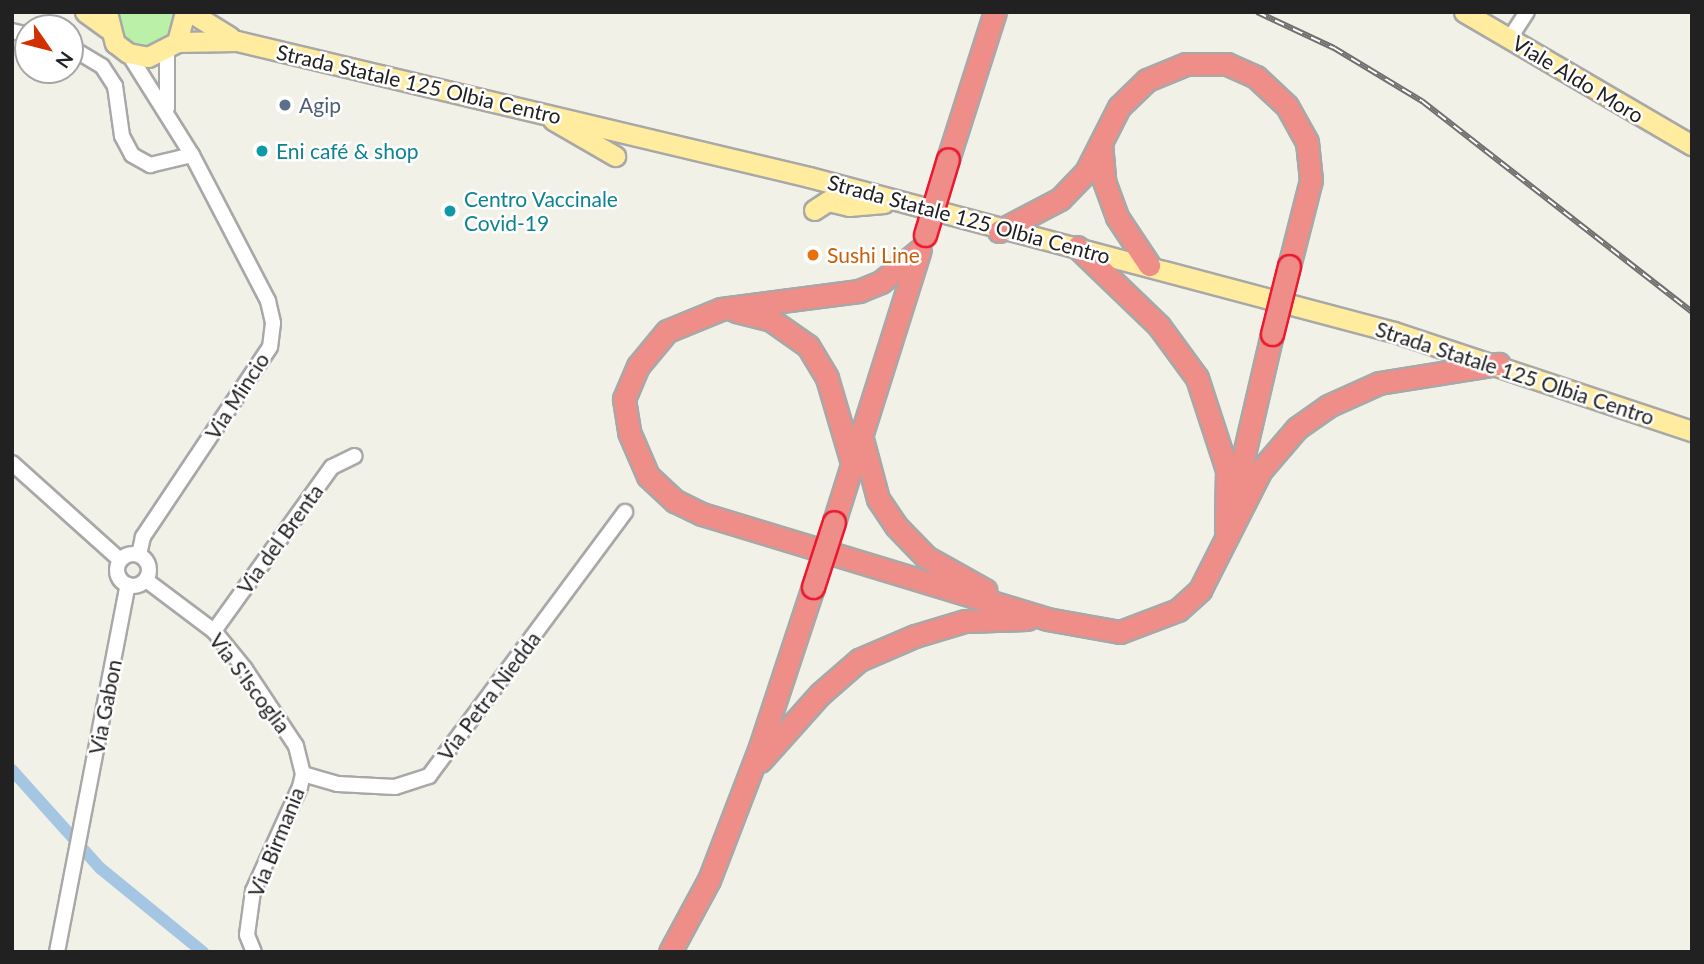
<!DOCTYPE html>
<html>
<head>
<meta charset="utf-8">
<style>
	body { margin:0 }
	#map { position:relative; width:1704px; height:964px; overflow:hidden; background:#f2f1e7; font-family:Lato,sans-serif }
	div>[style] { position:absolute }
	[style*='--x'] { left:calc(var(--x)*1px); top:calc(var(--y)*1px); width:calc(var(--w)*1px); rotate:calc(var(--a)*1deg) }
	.grass>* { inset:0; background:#bbf0a9 }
	.canal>* { height:12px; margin:-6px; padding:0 6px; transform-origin:6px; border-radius:6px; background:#a4c6e3 }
	.roads { filter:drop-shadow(2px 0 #a8a8a8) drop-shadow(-2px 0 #a8a8a8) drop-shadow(0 2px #a8a8a8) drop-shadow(0 -2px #a8a8a8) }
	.minor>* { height:14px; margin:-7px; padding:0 7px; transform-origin:7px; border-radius:7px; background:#fff }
	.minor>.ring { margin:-7px; padding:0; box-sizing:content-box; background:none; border:14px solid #fff; border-radius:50% }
	.major>* { height:19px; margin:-9.5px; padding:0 9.5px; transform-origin:9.5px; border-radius:9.5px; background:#ffec9f }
	.highway>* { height:21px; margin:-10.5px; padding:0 10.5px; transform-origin:10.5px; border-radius:10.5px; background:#ef8d88 }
	.rail>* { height:6px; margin-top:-3px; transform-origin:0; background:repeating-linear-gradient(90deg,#fff 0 10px,#6f6f6f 0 20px); box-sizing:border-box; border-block:2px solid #6f6f6f }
	.bridges { filter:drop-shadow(2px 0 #eb1830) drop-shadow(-2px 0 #eb1830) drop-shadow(0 2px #eb1830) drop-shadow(0 -2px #eb1830) }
	.highway-bridge>* { height:21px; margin:-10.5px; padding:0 10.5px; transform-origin:10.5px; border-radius:10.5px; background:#ef8d88 }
	.dots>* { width:19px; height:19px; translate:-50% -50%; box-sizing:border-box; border:4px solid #fff; border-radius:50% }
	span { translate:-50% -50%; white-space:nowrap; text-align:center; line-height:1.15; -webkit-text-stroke:5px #fff; paint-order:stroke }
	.street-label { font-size:21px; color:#212121 }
	.service-label { font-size:21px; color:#4e5e75 }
	.left { translate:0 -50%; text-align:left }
	.culture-label { font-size:21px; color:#0d838f }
	.food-label { font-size:21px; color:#c56008 }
	.frame { position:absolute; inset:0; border:14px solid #212121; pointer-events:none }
	.north { position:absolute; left:14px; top:14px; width:70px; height:70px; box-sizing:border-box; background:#fff; border:2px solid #a6a6a6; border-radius:50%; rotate:125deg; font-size:19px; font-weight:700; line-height:28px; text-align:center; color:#212121 }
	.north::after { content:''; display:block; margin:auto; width:24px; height:32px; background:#d23000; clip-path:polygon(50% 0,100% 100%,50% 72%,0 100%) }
</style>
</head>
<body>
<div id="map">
	<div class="grass">
		<i style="clip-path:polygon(113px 12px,180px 12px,178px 29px,150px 51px,123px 42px)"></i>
	</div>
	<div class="canal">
		<i style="--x:12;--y:770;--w:132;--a:48.1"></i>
		<i style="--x:100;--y:868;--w:133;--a:39.2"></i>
	</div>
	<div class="roads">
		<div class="minor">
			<i style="--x:12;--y:31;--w:16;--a:14"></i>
			<i style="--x:1510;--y:38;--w:31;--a:-57"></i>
			<i style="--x:70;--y:47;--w:37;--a:31"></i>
			<i style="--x:102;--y:66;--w:24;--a:57"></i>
			<i style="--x:115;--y:86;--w:50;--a:82"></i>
			<i style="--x:122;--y:136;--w:21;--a:62"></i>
			<i style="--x:132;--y:155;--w:21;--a:29"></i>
			<i style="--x:150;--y:165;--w:43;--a:-13.4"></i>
			<i style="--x:167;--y:51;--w:57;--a:90"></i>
			<i style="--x:128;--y:53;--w:120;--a:57.9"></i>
			<i style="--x:192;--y:155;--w:165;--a:62.5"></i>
			<i style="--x:268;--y:301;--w:23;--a:77"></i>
			<i style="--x:273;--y:323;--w:24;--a:97"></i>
			<i style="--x:270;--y:347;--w:229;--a:123.8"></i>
			<i style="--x:143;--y:537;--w:17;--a:103"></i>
			<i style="--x:12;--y:463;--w:145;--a:41.9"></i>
			<i class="ring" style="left:117px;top:554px;width:18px;height:18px"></i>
			<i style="--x:146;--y:580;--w:85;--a:36.9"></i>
			<i style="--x:214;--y:631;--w:49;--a:50.8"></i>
			<i style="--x:245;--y:669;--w:92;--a:56.5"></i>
			<i style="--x:296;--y:746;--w:29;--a:76"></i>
			<i style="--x:303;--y:774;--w:13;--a:103"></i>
			<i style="--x:300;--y:787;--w:114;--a:114.3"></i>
			<i style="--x:253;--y:891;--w:44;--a:97.8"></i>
			<i style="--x:247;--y:935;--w:18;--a:68"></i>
			<i style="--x:214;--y:631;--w:202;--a:-54.3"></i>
			<i style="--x:332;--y:467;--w:25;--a:-26"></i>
			<i style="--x:303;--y:774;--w:36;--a:16"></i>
			<i style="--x:338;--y:784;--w:57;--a:3"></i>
			<i style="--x:395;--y:787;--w:36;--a:-18"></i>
			<i style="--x:429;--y:776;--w:329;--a:-53.4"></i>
			<i style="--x:57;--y:952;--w:374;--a:-79.1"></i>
		</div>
		<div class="major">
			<i style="--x:85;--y:12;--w:29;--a:36"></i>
			<i style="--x:107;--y:12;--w:32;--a:76"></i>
			<i style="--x:115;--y:43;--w:16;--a:38"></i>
			<i style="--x:128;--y:53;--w:20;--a:11"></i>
			<i style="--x:148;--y:57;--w:33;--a:-27"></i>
			<i style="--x:177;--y:42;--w:31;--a:-75"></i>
			<i style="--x:190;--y:12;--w:47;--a:32"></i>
			<i style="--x:1464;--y:12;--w:264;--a:30.3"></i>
			<i style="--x:177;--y:42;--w:60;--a:-1"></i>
			<i style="--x:237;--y:41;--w:588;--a:13.37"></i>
			<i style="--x:809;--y:177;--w:605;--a:14.84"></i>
			<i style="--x:1394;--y:332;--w:314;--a:18.4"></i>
			<i style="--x:553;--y:120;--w:72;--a:30.1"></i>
			<i style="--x:814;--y:210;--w:17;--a:-33"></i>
			<i style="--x:828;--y:201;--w:22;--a:13"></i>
			<i style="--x:849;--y:206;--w:35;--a:-5"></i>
		</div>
		<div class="highway">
			<i style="--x:1101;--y:143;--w:38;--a:85"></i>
			<i style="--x:1104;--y:181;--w:38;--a:70"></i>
			<i style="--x:1117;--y:217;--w:58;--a:56.3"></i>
			<i style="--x:948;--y:159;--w:154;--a:-72.3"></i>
			<i style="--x:999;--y:231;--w:69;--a:-27.7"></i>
			<i style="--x:1060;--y:199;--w:37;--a:-46"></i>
			<i style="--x:1086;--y:172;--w:73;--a:-63.1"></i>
			<i style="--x:1119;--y:107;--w:39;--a:-44"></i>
			<i style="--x:1147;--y:80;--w:42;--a:-22.3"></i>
			<i style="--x:1186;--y:64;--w:41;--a:0"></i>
			<i style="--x:1227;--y:64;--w:32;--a:24"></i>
			<i style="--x:1256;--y:77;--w:42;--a:43.1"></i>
			<i style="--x:1287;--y:106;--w:41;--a:60.9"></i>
			<i style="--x:1307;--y:142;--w:38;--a:84"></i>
			<i style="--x:1311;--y:180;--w:89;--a:104.3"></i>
			<i style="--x:1077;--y:247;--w:114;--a:43.9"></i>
			<i style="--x:1159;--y:326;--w:64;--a:53.8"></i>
			<i style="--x:1197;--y:378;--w:97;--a:71.9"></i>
			<i style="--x:1227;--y:470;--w:60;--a:91"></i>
			<i style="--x:919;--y:251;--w:49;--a:140.8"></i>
			<i style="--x:881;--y:282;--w:24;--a:158"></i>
			<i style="--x:859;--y:291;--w:139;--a:172.6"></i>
			<i style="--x:721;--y:309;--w:58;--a:157.8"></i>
			<i style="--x:667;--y:331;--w:45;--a:129.6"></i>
			<i style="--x:638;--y:366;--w:36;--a:113"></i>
			<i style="--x:624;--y:399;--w:33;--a:81"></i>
			<i style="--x:629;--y:432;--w:48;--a:66.6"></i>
			<i style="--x:648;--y:476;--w:37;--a:43"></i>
			<i style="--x:675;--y:501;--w:30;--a:26"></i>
			<i style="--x:702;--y:514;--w:361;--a:16.9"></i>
			<i style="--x:1047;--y:619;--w:74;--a:10.1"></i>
			<i style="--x:1120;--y:632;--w:62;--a:-20.8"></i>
			<i style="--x:1178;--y:610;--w:30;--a:-42"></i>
			<i style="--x:1200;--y:590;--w:135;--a:-63.1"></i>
			<i style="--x:1261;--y:470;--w:55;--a:-49.4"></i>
			<i style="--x:1297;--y:428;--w:38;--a:-35"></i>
			<i style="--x:1328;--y:406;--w:56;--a:-24.3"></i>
			<i style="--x:1379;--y:383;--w:121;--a:-9.1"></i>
			<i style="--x:736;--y:311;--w:36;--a:14"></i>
			<i style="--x:771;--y:320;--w:45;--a:35.1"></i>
			<i style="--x:808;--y:346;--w:37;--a:59"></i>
			<i style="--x:827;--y:378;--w:89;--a:73.6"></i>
			<i style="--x:862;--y:439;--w:62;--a:75.1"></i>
			<i style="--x:878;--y:499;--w:32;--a:56"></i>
			<i style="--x:896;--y:526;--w:43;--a:45.9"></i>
			<i style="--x:926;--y:557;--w:68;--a:29.2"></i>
			<i style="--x:1235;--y:493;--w:163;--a:-76.9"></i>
			<i style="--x:834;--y:522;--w:285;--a:-72.5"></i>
			<i style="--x:760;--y:761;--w:90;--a:-48.2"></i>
			<i style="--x:820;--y:694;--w:52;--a:-41.1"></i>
			<i style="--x:859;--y:660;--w:61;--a:-23.2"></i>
			<i style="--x:915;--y:636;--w:52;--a:-16.7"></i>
			<i style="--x:965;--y:621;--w:62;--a:-1.8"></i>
			<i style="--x:670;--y:952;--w:82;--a:-61.6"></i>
			<i style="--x:709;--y:880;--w:142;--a:-69"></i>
			<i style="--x:760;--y:747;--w:169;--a:-71.7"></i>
		</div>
	</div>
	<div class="rail">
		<i style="--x:1257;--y:12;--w:85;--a:25.1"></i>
		<i style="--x:1334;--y:48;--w:103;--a:31.1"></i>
		<i style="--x:1422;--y:101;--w:343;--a:38"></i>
	</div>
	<div class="bridges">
		<div class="highway-bridge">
			<i style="--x:925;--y:235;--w:79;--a:-73.2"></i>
			<i style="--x:1272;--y:334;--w:70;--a:-76"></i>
			<i style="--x:813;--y:587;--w:68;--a:-72.1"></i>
		</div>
	</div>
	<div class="dots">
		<i style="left:285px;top:105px;background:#5c6f8a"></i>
		<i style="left:262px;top:151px;background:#0f9aa8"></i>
		<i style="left:450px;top:211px;background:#0f9aa8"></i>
		<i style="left:813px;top:255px;background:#e8710a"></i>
	</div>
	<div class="street-label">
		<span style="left:1578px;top:79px;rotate:31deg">Viale Aldo Moro</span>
		<span style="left:419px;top:84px;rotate:13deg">Strada Statale 125 Olbia Centro</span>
		<span style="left:969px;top:219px;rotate:15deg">Strada Statale 125 Olbia Centro</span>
		<span style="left:1515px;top:373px;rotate:18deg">Strada Statale 125 Olbia Centro</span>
		<span style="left:237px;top:396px;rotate:-57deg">Via Mincio</span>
		<span style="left:280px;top:539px;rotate:-54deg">Via del Brenta</span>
		<span style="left:250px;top:683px;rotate:53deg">Via S'Iscoglia</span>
		<span style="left:489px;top:696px;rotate:-53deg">Via Petra Niedda</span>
		<span style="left:105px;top:707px;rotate:-79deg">Via Gabon</span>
		<span style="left:276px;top:842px;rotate:-68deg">Via Birmania</span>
	</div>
	<div class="service-label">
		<span class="left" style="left:299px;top:105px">Agip</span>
	</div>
	<div class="culture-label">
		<span class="left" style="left:276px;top:151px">Eni café &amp; shop</span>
		<span class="left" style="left:464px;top:211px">Centro Vaccinale<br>Covid-19</span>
	</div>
	<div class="food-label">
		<span class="left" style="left:827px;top:255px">Sushi Line</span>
	</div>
	<div class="frame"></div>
	<div class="north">N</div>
</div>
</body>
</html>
